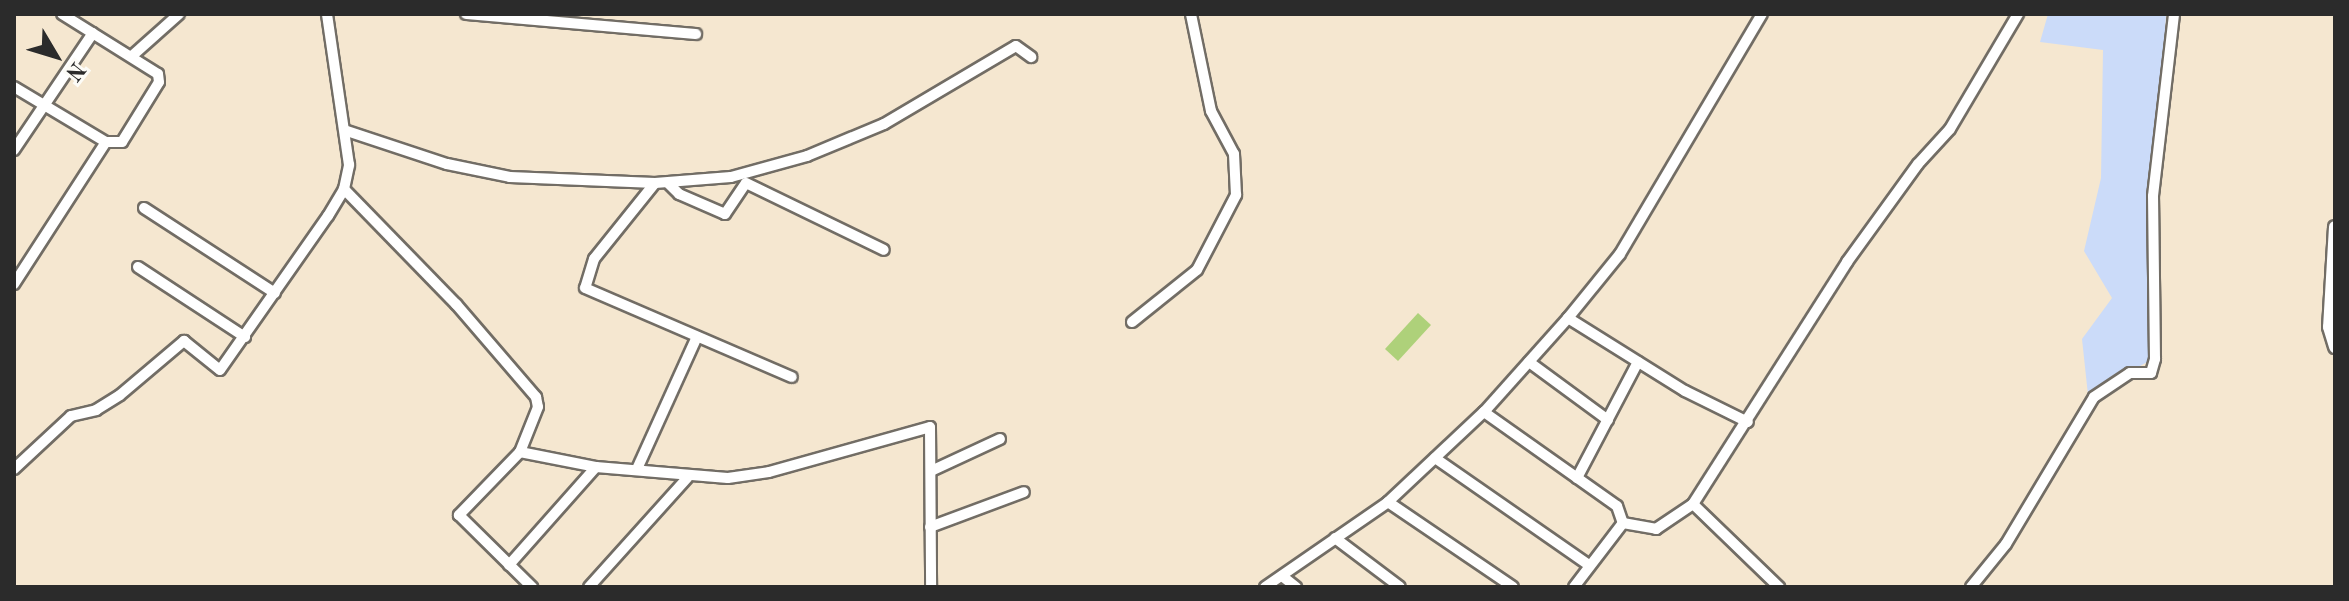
<!DOCTYPE html>
<html>
<head>
<meta charset="utf-8">
<style>
	body { margin:0 }
	#map { position:relative; width:2349px; height:601px; overflow:hidden; background:#f5e7d0; font-family:"Old Standard TT",serif }
	div>[style] { position:absolute }
	[style*='--x'] { left:calc(var(--x)*1px); top:calc(var(--y)*1px); width:calc(var(--w)*1px); rotate:calc(var(--a)*1deg) }
	.built>* { inset:0; background:#cbdbf9 }
	.green>* { inset:0; background:#aed17a }
	.roads { filter:drop-shadow(2px 0 #726d65) drop-shadow(-2px 0 #726d65) drop-shadow(0 2px #726d65) drop-shadow(0 -2px #726d65) }
	.minor>* { height:10px; margin:-5px; padding:0 5px; transform-origin:5px; border-radius:5px; background:#fff }
	.tertiary>* { height:12px; margin:-6px; padding:0 6px; transform-origin:6px; border-radius:6px; background:#fff }
	span { translate:-50% -50%; white-space:nowrap; text-align:center; line-height:1.15; -webkit-text-stroke:6px #fdfcf7; paint-order:stroke }
	.frame { position:absolute; inset:0; border:16px solid #2b2b2b; pointer-events:none }
	.north { position:absolute; left:16px; top:16px; width:80px; height:80px; -webkit-text-stroke:6px #fdfcf7; paint-order:stroke; rotate:128deg; font-size:22px; font-weight:700; line-height:32px; text-align:center; color:#2b2b2b }
	.north::after { content:''; display:block; margin:auto; width:28px; height:36px; background:#2b2b2b; clip-path:polygon(50% 0,100% 100%,50% 72%,0 100%) }
</style>
</head>
<body>
<div id="map">
	<div class="built">
		<i style="clip-path:polygon(2048px 14px,2166px 14px,2149px 361px,2088px 395px,2082px 339px,2112px 298px,2084px 251px,2101px 178px,2103px 50px,2040px 42px)"></i>
	</div>
	<div class="green">
		<i style="clip-path:polygon(1418px 313px,1431px 325px,1398px 361px,1385px 349px)"></i>
	</div>
	<div class="roads">
		<div class="minor">
			<i style="--x:466;--y:14;--w:231;--a:5"></i>
			<i style="--x:132;--y:56;--w:63;--a:-41.8"></i>
			<i style="--x:14;--y:87;--w:107;--a:30.9"></i>
			<i style="--x:106;--y:142;--w:16;--a:0"></i>
			<i style="--x:122;--y:142;--w:70;--a:-58.3"></i>
			<i style="--x:159;--y:82;--w:8;--a:-97"></i>
			<i style="--x:158;--y:74;--w:113;--a:-148"></i>
			<i style="--x:347;--y:131;--w:105;--a:18.3"></i>
			<i style="--x:447;--y:164;--w:64;--a:11.7"></i>
			<i style="--x:510;--y:177;--w:145;--a:2.4"></i>
			<i style="--x:655;--y:183;--w:76;--a:-4.5"></i>
			<i style="--x:731;--y:177;--w:79;--a:-15.4"></i>
			<i style="--x:807;--y:156;--w:83;--a:-22.6"></i>
			<i style="--x:884;--y:124;--w:153;--a:-30.6"></i>
			<i style="--x:1016;--y:46;--w:19;--a:36"></i>
			<i style="--x:14;--y:150;--w:141;--a:-56"></i>
			<i style="--x:655;--y:183;--w:97;--a:128.8"></i>
			<i style="--x:594;--y:259;--w:30;--a:107"></i>
			<i style="--x:585;--y:288;--w:225;--a:23.3"></i>
			<i style="--x:668;--y:183;--w:16;--a:45"></i>
			<i style="--x:679;--y:194;--w:50;--a:23.5"></i>
			<i style="--x:725;--y:214;--w:37;--a:-56"></i>
			<i style="--x:746;--y:183;--w:153;--a:25.9"></i>
			<i style="--x:344;--y:189;--w:161;--a:45.8"></i>
			<i style="--x:456;--y:304;--w:123;--a:49.3"></i>
			<i style="--x:536;--y:397;--w:10;--a:79"></i>
			<i style="--x:538;--y:407;--w:48;--a:111.8"></i>
			<i style="--x:520;--y:452;--w:88;--a:134.1"></i>
			<i style="--x:459;--y:515;--w:103;--a:44.6"></i>
			<i style="--x:144;--y:208;--w:156;--a:33"></i>
			<i style="--x:138;--y:267;--w:128;--a:33.2"></i>
			<i style="--x:14;--y:284;--w:169;--a:-57.1"></i>
			<i style="--x:1568;--y:318;--w:138;--a:32"></i>
			<i style="--x:1685;--y:391;--w:70;--a:26.2"></i>
			<i style="--x:1132;--y:322;--w:83;--a:-38.7"></i>
			<i style="--x:1197;--y:270;--w:85;--a:-62.5"></i>
			<i style="--x:1236;--y:195;--w:41;--a:-92.8"></i>
			<i style="--x:1234;--y:154;--w:49;--a:-118.1"></i>
			<i style="--x:1211;--y:111;--w:99;--a:-101.7"></i>
			<i style="--x:1529;--y:362;--w:98;--a:36.3"></i>
			<i style="--x:1484;--y:412;--w:163;--a:35.3"></i>
			<i style="--x:1617;--y:506;--w:18;--a:71"></i>
			<i style="--x:520;--y:452;--w:77;--a:11.2"></i>
			<i style="--x:596;--y:467;--w:132;--a:4.8"></i>
			<i style="--x:728;--y:478;--w:41;--a:-8.3"></i>
			<i style="--x:769;--y:472;--w:167;--a:-15.6"></i>
			<i style="--x:930;--y:427;--w:160;--a:89.6"></i>
			<i style="--x:1435;--y:458;--w:188;--a:34.8"></i>
			<i style="--x:14;--y:469;--w:78;--a:-42.9"></i>
			<i style="--x:71;--y:416;--w:26;--a:-13"></i>
			<i style="--x:96;--y:410;--w:28;--a:-32"></i>
			<i style="--x:120;--y:395;--w:84;--a:-40.2"></i>
			<i style="--x:184;--y:341;--w:46;--a:38.9"></i>
			<i style="--x:220;--y:370;--w:188;--a:-55"></i>
			<i style="--x:328;--y:216;--w:31;--a:-59"></i>
			<i style="--x:344;--y:189;--w:25;--a:-78"></i>
			<i style="--x:349;--y:165;--w:153;--a:-98.3"></i>
			<i style="--x:637;--y:469;--w:145;--a:-65.6"></i>
			<i style="--x:931;--y:471;--w:76;--a:-24.9"></i>
			<i style="--x:1577;--y:478;--w:131;--a:-62.3"></i>
			<i style="--x:1388;--y:502;--w:151;--a:34.2"></i>
			<i style="--x:1693;--y:504;--w:120;--a:44"></i>
			<i style="--x:930;--y:527;--w:100;--a:-20.4"></i>
			<i style="--x:1335;--y:538;--w:81;--a:37"></i>
			<i style="--x:509;--y:565;--w:131;--a:-48.4"></i>
			<i style="--x:1282;--y:576;--w:18;--a:38"></i>
			<i style="--x:589;--y:587;--w:147;--a:-48"></i>
			<i style="--x:1265;--y:587;--w:150;--a:-34.6"></i>
			<i style="--x:1388;--y:502;--w:132;--a:-43.2"></i>
			<i style="--x:1484;--y:412;--w:126;--a:-48.2"></i>
			<i style="--x:1568;--y:318;--w:82;--a:-50.9"></i>
			<i style="--x:1620;--y:254;--w:279;--a:-59.4"></i>
			<i style="--x:1574;--y:587;--w:81;--a:-52.6"></i>
			<i style="--x:1623;--y:523;--w:34;--a:10"></i>
			<i style="--x:1656;--y:529;--w:45;--a:-34"></i>
			<i style="--x:1693;--y:504;--w:287;--a:-57.5"></i>
			<i style="--x:1847;--y:262;--w:121;--a:-54.1"></i>
			<i style="--x:1918;--y:164;--w:47;--a:-47.6"></i>
			<i style="--x:1950;--y:129;--w:134;--a:-59.4"></i>
			<i style="--x:1971;--y:587;--w:55;--a:-50.9"></i>
			<i style="--x:2006;--y:544;--w:171;--a:-59.1"></i>
			<i style="--x:2094;--y:397;--w:43;--a:-33.7"></i>
			<i style="--x:2130;--y:373;--w:21;--a:0"></i>
			<i style="--x:2151;--y:373;--w:15;--a:-74"></i>
			<i style="--x:2155;--y:359;--w:163;--a:-90.7"></i>
			<i style="--x:2153;--y:196;--w:183;--a:-83.4"></i>
		</div>
		<div class="tertiary">
			<i style="--x:2335;--y:227;--w:100;--a:93.4"></i>
			<i style="--x:2329;--y:327;--w:21;--a:73"></i>
		</div>
	</div>
	<div class="frame"></div>
	<div class="north">N</div>
</div>
</body>
</html>
